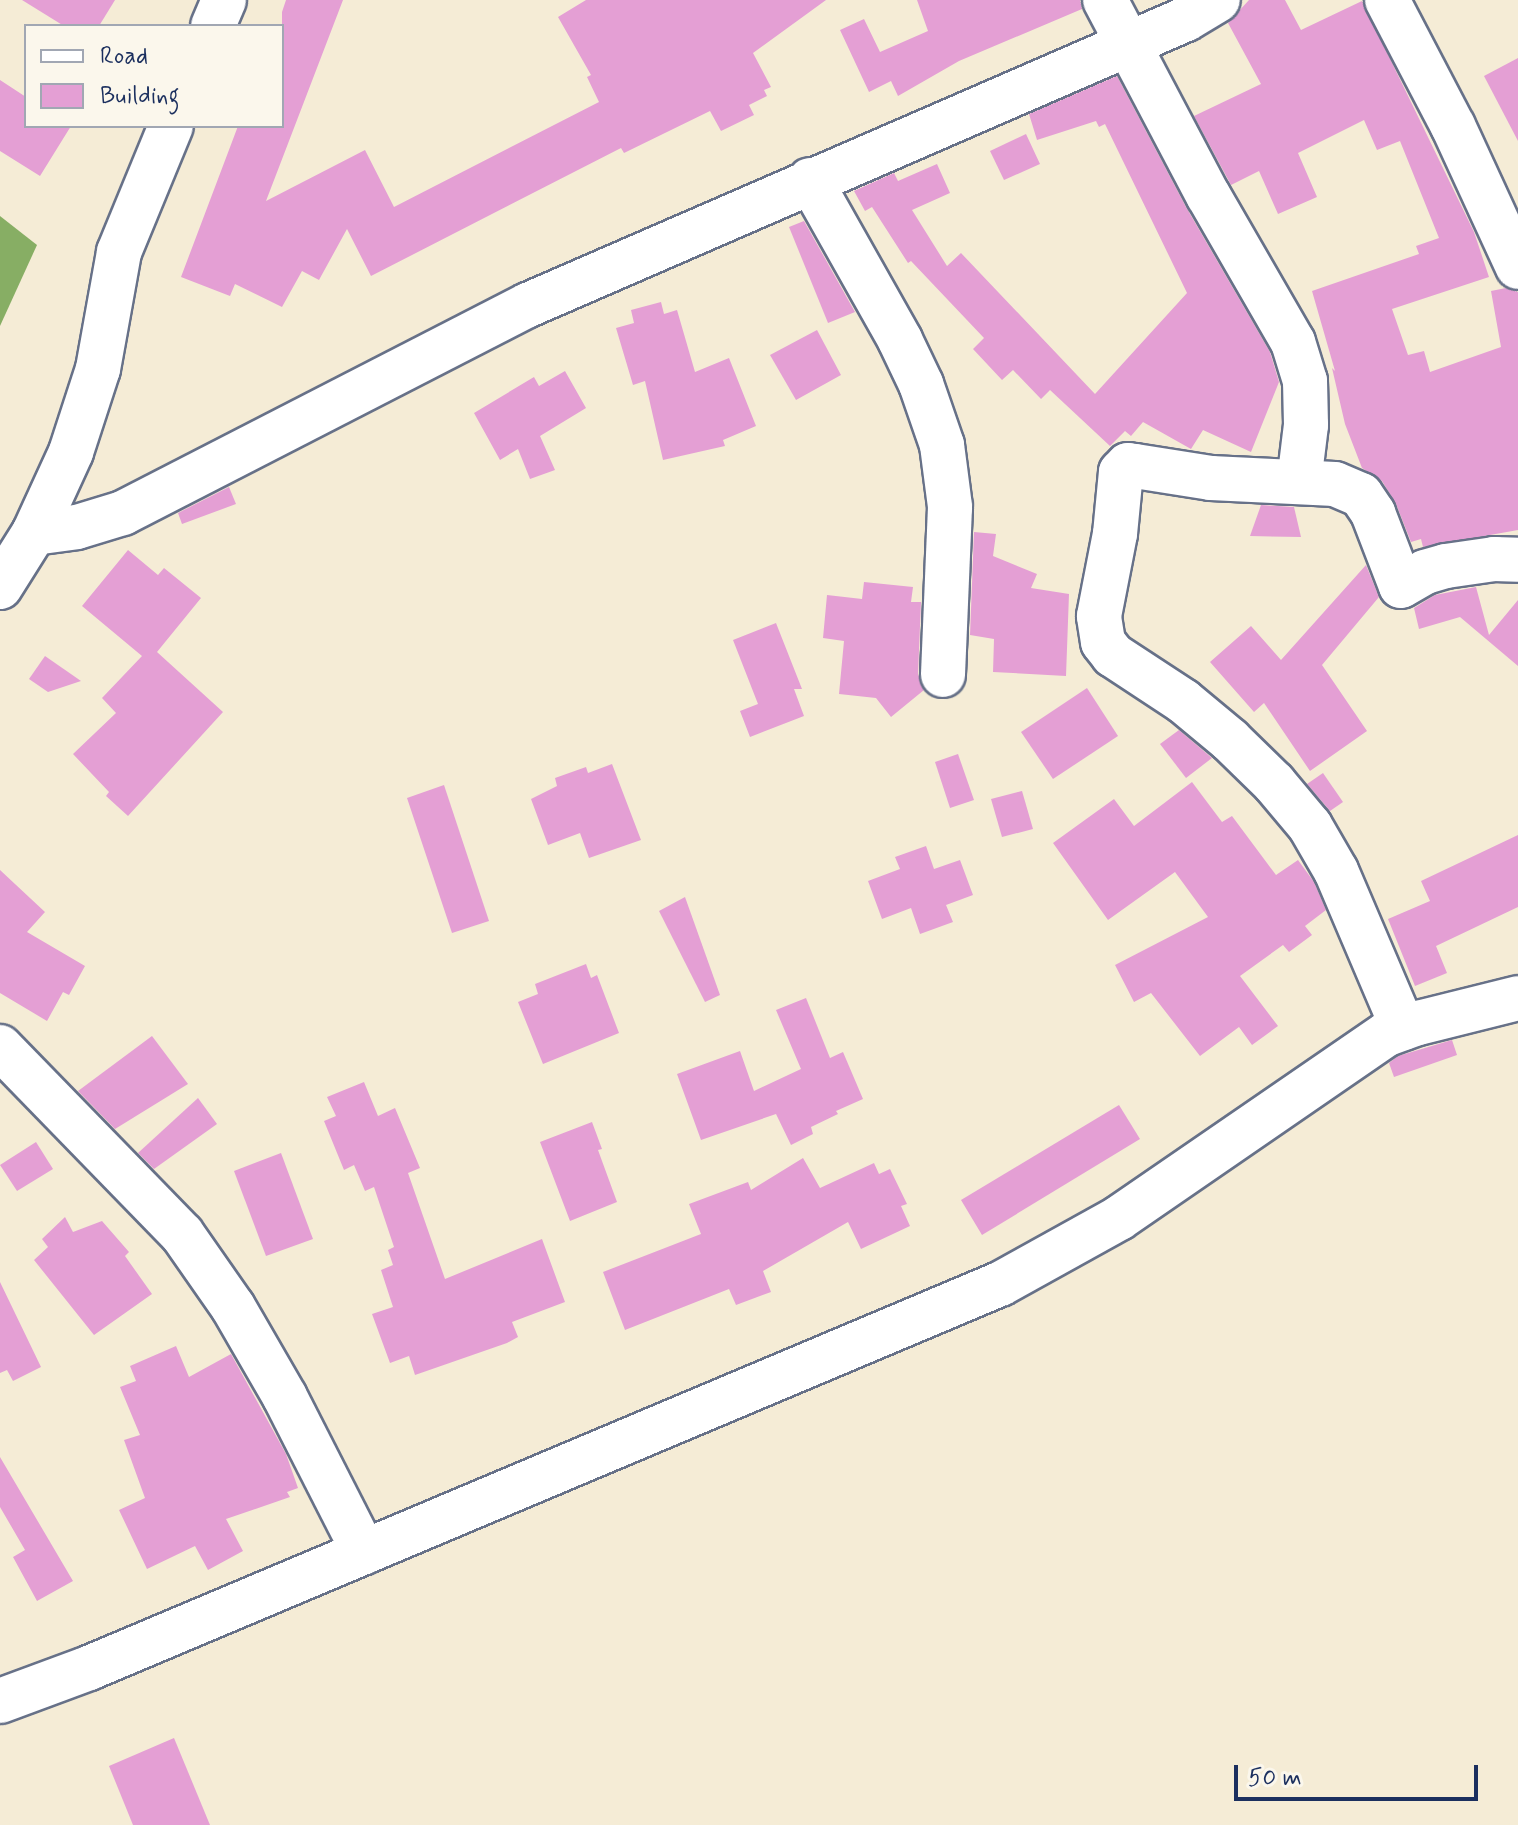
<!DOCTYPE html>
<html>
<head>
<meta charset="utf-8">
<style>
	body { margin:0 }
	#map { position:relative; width:1518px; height:1825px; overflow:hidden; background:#f5ecd6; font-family:Mynerve,sans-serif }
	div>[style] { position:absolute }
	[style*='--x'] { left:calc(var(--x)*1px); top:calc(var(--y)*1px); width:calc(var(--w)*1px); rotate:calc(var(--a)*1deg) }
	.forest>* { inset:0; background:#87ae64 }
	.building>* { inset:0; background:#e49fd4 }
	.roads { filter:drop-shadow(2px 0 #677188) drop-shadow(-2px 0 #677188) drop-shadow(0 2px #677188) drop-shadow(0 -2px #677188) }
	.minor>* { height:44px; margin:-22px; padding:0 22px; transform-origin:22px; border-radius:22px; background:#fff }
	span { translate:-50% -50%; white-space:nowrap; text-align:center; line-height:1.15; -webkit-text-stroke:8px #fbf7ec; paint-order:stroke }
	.legend { position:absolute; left:24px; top:24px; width:260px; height:104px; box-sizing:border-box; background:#fbf7ec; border:2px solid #a1a7b3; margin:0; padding:10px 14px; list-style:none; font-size:24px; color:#1b2f5e }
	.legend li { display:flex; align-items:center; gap:16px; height:40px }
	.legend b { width:40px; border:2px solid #a1a7b3 }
	.scale { position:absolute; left:1234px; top:1765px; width:244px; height:36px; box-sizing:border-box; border:4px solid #1b2f5e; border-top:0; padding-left:10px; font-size:24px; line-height:28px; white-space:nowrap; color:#1b2f5e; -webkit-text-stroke:6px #fbf7ec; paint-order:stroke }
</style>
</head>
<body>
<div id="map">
	<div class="forest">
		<i style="clip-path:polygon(0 216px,37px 245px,0 326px)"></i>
	</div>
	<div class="building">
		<i style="clip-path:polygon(22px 0,115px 0,99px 26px,64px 26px)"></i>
		<i style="clip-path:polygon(286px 0,343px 0,266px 201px,365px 150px,394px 207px,599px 102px,587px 77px,591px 75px,558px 17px,586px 0,826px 0,753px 53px,771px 87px,764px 90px,767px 96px,749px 105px,754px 115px,721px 131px,710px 111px,624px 153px,621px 148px,371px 276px,347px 229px,319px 280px,302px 271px,282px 307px,235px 284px,230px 296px,181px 277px,238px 126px,282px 126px,282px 12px)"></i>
		<i style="clip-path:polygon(917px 0,1080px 0,1082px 9px,959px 61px,898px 96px,891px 81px,869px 92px,840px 30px,864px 19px,880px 52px,928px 31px)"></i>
		<i style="clip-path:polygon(1249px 0,1285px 0,1301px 30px,1362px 1px,1474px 232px,1489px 277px,1392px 309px,1408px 355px,1424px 351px,1430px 372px,1501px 347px,1491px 291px,1506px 288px,1518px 292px,1518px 530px,1423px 547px,1421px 539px,1411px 542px,1396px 504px,1382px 481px,1362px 468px,1345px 424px,1332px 368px,1335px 371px,1312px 291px,1419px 254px,1416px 246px,1439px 238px,1400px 141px,1377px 150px,1364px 120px,1298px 153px,1317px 197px,1278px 214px,1259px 171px,1231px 185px,1194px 116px,1261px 84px,1228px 23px)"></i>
		<i style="clip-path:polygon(1518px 58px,1518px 141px,1484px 76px)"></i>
		<i style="clip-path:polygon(1117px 76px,1186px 207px,1270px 352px,1279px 382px,1251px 452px,1203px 430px,1191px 449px,1143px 422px,1131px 436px,1125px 431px,1110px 446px,1050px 390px,1041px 399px,1013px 370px,1002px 380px,973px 349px,984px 338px,911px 261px,908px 263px,872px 207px,865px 211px,854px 191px,894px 173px,898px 181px,937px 164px,950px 193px,912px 210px,947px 266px,961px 253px,1095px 394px,1187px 293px,1105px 124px,1099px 127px,1096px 121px,1037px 140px,1029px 114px)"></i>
		<i style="clip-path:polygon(0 80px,26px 97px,26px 126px,71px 126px,40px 176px,0 151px)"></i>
		<i style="clip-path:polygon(1026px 134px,1040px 164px,1004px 180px,990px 151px)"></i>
		<i style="clip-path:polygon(804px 221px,855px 312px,828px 323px,789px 227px)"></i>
		<i style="clip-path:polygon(661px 302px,664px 314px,677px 310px,695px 372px,729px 358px,756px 426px,723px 440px,725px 446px,663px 460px,645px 381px,633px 385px,616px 328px,634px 323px,631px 310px)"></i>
		<i style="clip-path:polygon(817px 330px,841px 375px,796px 400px,770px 355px)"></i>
		<i style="clip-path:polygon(565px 371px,586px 408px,540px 436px,555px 470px,530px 479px,518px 449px,500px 460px,474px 413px,534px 377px,539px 386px)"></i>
		<i style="clip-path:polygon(229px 487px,236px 504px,182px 524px,178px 513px)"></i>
		<i style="clip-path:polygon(1261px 505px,1294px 507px,1301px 537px,1250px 536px)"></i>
		<i style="clip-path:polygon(974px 532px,996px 534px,993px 556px,1037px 574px,1031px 588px,1069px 594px,1066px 676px,993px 672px,994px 639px,970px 635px)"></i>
		<i style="clip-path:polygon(128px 550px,158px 575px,164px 568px,201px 598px,157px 652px,223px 712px,128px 816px,106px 796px,109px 792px,73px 754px,116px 713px,102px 698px,142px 656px,82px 606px)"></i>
		<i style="clip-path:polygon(1366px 565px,1379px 597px,1322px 665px,1367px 731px,1310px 771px,1264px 703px,1254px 712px,1210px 662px,1251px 626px,1281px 660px)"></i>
		<i style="clip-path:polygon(864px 582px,913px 587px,911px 602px,921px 602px,918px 674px,924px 690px,891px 717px,876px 698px,839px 694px,844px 641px,823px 638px,827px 595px,862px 599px)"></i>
		<i style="clip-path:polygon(1476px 587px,1489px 635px,1518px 600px,1518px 666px,1460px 617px,1419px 629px,1414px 608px,1435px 595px)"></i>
		<i style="clip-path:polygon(776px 623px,802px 689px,794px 689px,804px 716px,750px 737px,740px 711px,758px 704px,733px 640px)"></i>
		<i style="clip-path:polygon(45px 656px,81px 681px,48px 692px,29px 679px)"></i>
		<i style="clip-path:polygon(1087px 688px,1118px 736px,1053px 779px,1021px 732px)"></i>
		<i style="clip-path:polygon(1179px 730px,1212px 758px,1186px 778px,1160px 744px)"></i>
		<i style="clip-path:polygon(958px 754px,974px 800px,950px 808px,935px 762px)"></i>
		<i style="clip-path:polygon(612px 764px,641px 840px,589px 858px,580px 833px,548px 845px,531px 799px,557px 786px,555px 778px,586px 767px,588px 773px)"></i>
		<i style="clip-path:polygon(1323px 773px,1343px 802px,1330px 811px,1307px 784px)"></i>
		<i style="clip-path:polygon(1192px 782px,1222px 822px,1232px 816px,1276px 875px,1298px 860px,1314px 882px,1326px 910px,1305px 926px,1312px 935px,1289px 952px,1283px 945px,1240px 976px,1278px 1026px,1252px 1045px,1239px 1027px,1200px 1056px,1151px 993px,1134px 1002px,1115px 965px,1208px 917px,1175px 872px,1108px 920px,1053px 843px,1114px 799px,1134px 826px)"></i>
		<i style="clip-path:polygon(444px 785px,489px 921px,452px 933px,407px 798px)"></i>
		<i style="clip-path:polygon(1022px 791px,1033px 829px,1002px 837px,991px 799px)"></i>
		<i style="clip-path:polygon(1518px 835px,1518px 907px,1436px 946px,1447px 973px,1415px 986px,1388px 919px,1430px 901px,1421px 881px)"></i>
		<i style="clip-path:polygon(926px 846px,934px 869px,960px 860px,973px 895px,946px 905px,953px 922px,920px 934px,911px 908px,882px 919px,868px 881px,900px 869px,895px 857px)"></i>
		<i style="clip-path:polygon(0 870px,45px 912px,27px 932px,85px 966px,69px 995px,63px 992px,47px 1021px,0 993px)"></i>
		<i style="clip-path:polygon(685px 897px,720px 995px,705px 1002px,659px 911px)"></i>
		<i style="clip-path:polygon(586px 964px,591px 978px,597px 975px,619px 1033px,543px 1064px,518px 1002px,538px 994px,535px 984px)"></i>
		<i style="clip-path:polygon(806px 998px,830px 1058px,843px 1052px,863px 1099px,836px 1111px,838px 1114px,811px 1127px,813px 1134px,791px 1145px,776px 1114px,701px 1140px,677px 1074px,740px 1051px,754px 1091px,801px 1069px,776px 1010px)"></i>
		<i style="clip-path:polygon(152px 1036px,188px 1084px,115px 1129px,78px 1091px)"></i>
		<i style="clip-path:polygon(1452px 1040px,1457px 1055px,1394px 1077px,1389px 1063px,1398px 1056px)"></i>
		<i style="clip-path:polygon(364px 1082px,378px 1116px,395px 1108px,420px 1168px,408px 1173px,445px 1279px,542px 1239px,565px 1302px,512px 1322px,518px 1337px,507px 1343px,415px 1375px,409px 1356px,390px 1363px,372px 1314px,393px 1307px,381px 1270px,393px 1265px,388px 1250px,394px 1247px,374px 1187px,365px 1191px,354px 1165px,344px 1170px,324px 1121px,336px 1116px,327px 1097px)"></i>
		<i style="clip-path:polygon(198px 1098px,217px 1124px,154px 1169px,138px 1153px)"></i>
		<i style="clip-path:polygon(1119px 1105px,1140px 1139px,982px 1235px,961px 1200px)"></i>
		<i style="clip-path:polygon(592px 1122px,602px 1149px,598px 1150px,617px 1202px,570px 1221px,540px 1142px)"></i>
		<i style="clip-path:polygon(36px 1142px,53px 1169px,17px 1191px,0 1165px)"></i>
		<i style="clip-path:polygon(281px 1153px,313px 1239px,266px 1256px,234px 1171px)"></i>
		<i style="clip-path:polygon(803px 1158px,820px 1188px,874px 1163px,879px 1174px,890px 1169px,907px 1204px,901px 1206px,910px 1226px,861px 1249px,848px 1222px,763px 1271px,771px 1292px,736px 1305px,729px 1289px,625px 1330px,603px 1272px,701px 1234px,689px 1204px,748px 1182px,751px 1190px)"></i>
		<i style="clip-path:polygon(65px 1217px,73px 1232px,102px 1221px,129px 1252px,125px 1256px,152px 1294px,94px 1335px,34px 1260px,48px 1247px,42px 1239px)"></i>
		<i style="clip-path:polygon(0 1282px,41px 1367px,13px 1381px,7px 1370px,0 1373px)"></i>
		<i style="clip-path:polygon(176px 1346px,189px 1377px,231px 1354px,286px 1454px,298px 1488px,287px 1492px,290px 1497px,226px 1519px,243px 1551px,208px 1570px,195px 1546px,147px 1569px,119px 1510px,145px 1498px,124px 1440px,140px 1435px,120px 1387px,136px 1381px,130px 1366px)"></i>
		<i style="clip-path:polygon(0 1457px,73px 1581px,37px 1601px,13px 1557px,25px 1550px,0 1507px)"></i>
		<i style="clip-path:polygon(174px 1738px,210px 1825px,133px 1825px,109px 1766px)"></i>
	</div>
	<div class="roads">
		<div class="minor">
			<i style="--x:1105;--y:0;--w:221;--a:62.2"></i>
			<i style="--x:1208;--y:195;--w:170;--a:60"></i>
			<i style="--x:1293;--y:342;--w:41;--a:72.9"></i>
			<i style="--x:1305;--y:381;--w:44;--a:88.7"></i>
			<i style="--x:1306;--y:425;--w:57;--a:97"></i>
			<i style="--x:1387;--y:0;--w:142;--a:62.4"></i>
			<i style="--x:1453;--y:126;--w:155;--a:65.3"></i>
			<i style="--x:213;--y:26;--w:28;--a:-67"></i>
			<i style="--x:810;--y:180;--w:184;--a:60.6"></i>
			<i style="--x:900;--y:340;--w:49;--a:64.5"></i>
			<i style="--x:921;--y:384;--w:65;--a:71"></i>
			<i style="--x:942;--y:445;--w:63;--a:82.6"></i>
			<i style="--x:950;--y:507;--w:168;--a:92.4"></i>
			<i style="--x:34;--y:533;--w:43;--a:-7.9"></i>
			<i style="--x:77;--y:527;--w:48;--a:-16.9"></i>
			<i style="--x:123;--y:513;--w:455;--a:-27.2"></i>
			<i style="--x:528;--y:305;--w:717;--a:-23.49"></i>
			<i style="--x:1186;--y:19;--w:37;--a:-31"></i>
			<i style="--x:0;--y:587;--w:64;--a:-57.8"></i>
			<i style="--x:34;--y:533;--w:89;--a:-65.4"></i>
			<i style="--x:71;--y:452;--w:87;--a:-72"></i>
			<i style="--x:98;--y:369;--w:119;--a:-79.8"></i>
			<i style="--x:119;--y:252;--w:136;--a:-67.6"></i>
			<i style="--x:1403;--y:1028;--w:171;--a:-113.1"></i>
			<i style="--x:1336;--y:871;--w:52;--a:-120"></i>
			<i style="--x:1310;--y:826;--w:56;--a:-129.9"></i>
			<i style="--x:1274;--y:783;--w:62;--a:-135.7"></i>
			<i style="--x:1230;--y:740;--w:61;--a:-140.3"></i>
			<i style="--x:1183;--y:701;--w:84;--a:-146.7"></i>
			<i style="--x:1113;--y:655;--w:16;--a:-128"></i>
			<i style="--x:1103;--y:642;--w:26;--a:-99"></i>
			<i style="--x:1099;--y:616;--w:84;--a:-79"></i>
			<i style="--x:1115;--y:534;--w:62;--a:-84.5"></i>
			<i style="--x:1121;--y:472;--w:10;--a:-45"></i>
			<i style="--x:1128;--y:465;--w:7;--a:8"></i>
			<i style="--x:1135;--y:466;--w:77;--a:9"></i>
			<i style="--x:1211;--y:478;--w:124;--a:2.8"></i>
			<i style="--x:1335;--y:484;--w:28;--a:23"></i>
			<i style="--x:1361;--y:495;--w:22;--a:56"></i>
			<i style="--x:1373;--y:513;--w:78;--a:69"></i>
			<i style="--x:1401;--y:586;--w:28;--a:-30"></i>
			<i style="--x:1425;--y:572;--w:22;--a:-16"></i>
			<i style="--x:1446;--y:566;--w:49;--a:-8.3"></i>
			<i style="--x:1494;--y:559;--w:24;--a:2"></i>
			<i style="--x:0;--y:1047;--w:261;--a:45.8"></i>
			<i style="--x:182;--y:1234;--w:89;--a:55.1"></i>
			<i style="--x:233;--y:1307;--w:104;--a:60"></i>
			<i style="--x:285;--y:1397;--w:174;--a:63"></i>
			<i style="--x:0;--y:1701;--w:95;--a:-20.3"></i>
			<i style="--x:89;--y:1668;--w:989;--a:-22.86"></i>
			<i style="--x:1000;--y:1284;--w:136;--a:-29"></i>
			<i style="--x:1119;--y:1218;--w:325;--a:-34.5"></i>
			<i style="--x:1387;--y:1034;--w:33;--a:-20"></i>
			<i style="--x:1418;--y:1023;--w:103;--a:-14"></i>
		</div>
	</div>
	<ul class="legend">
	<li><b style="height:10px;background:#fff"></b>Road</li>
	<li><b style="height:22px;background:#e49fd4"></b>Building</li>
	</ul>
	<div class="scale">50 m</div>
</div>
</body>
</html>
